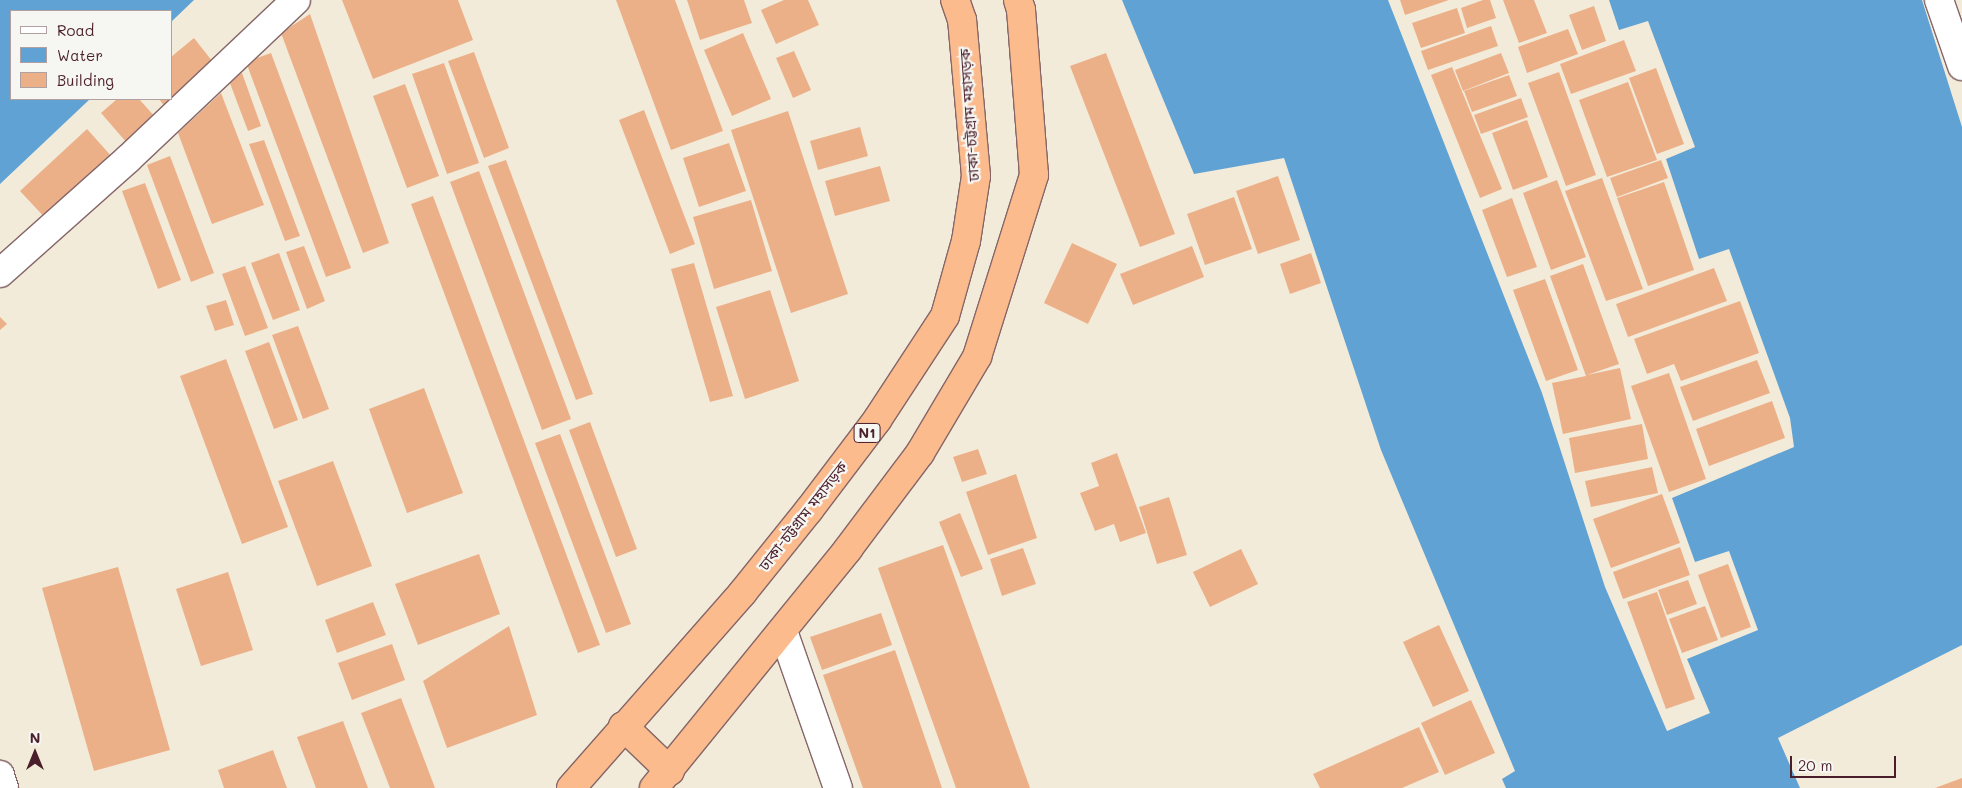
<!DOCTYPE html>
<html>
<head>
<meta charset="utf-8">
<style>
	body { margin:0 }
	#map { position:relative; width:1962px; height:788px; overflow:hidden; background:#f3ebd9; font-family:Mali,"Noto Sans Bengali",sans-serif }
	div>[style] { position:absolute }
	[style*='--x'] { left:calc(var(--x)*1px); top:calc(var(--y)*1px); width:calc(var(--w)*1px); rotate:calc(var(--a)*1deg) }
	.water>* { inset:0; background:#60a2d4 }
	.building>* { inset:0; background:#ecb089 }
	.roads { filter:drop-shadow(1px 0 #856668) drop-shadow(-1px 0 #856668) drop-shadow(0 1px #856668) drop-shadow(0 -1px #856668) }
	.minor>* { height:28px; margin:-14px; padding:0 14px; transform-origin:14px; border-radius:14px; background:#fff }
	.highway>* { height:28px; margin:-14px; padding:0 14px; transform-origin:14px; border-radius:14px; background:#fbbb8d }
	span { translate:-50% -50%; white-space:nowrap; text-align:center; line-height:1.15; -webkit-text-stroke:4.5px #f6f6f2; paint-order:stroke }
	.shield-label span { padding:1px 4px; background:#f6f6f2; border:1px solid; border-radius:4px; -webkit-text-stroke-width:0 }
	.shield-label { font-size:14px; color:#4a1f2b; font-weight:700 }
	.street-label { font-size:15px; color:#4a1f2b }
	.legend { position:absolute; left:10px; top:10px; width:162px; height:90px; box-sizing:border-box; background:#f6f6f2; border:1px solid #b1a0a2; margin:0; padding:6px 9px; list-style:none; font-size:15px; color:#4a1f2b }
	.legend li { display:flex; align-items:center; gap:10px; height:25px }
	.legend b { width:25px; border:1px solid #b1a0a2 }
	.north { position:absolute; left:10px; top:728px; width:50px; height:50px; -webkit-text-stroke:4px #f6f6f2; paint-order:stroke; rotate:0deg; font-size:14px; font-weight:700; line-height:20px; text-align:center; color:#4a1f2b }
	.north::after { content:''; display:block; margin:auto; width:18px; height:22px; background:#4a1f2b; clip-path:polygon(50% 0,100% 100%,50% 72%,0 100%) }
	.scale { position:absolute; left:1790px; top:756px; width:106px; height:22px; box-sizing:border-box; border:2px solid #4a1f2b; border-top:0; padding-left:6px; font-size:15px; line-height:18px; white-space:nowrap; color:#4a1f2b; -webkit-text-stroke:4px #f6f6f2; paint-order:stroke }
</style>
</head>
<body>
<div id="map">
	<div class="water">
		<i style="clip-path:polygon(0 0,194px 0,171px 22px,171px 11px,11px 11px,11px 99px,90px 99px,0 184px)"></i>
		<i style="clip-path:polygon(1122px 0,1388px 0,1542px 393px,1605px 587px,1667px 731px,1710px 713px,1687px 659px,1758px 630px,1729px 551px,1695px 562px,1672px 498px,1794px 447px,1790px 418px,1729px 249px,1699px 259px,1666px 159px,1695px 147px,1648px 21px,1619px 30px,1609px 0,1922px 0,1962px 127px,1962px 645px,1778px 738px,1800px 788px,1506px 788px,1502px 779px,1515px 771px,1381px 450px,1284px 158px,1194px 174px)"></i>
	</div>
	<div class="building">
		<i style="clip-path:polygon(342px 0,458px 0,473px 40px,373px 79px)"></i>
		<i style="clip-path:polygon(616px 0,675px 0,723px 131px,671px 150px)"></i>
		<i style="clip-path:polygon(687px 0,744px 0,752px 23px,700px 40px)"></i>
		<i style="clip-path:polygon(784px 0,808px 0,819px 25px,776px 44px,761px 10px)"></i>
		<i style="clip-path:polygon(1400px 0,1449px 0,1405px 15px)"></i>
		<i style="clip-path:polygon(1483px 0,1490px 0,1496px 18px,1467px 28px,1461px 8px)"></i>
		<i style="clip-path:polygon(1503px 0,1534px 0,1547px 33px,1519px 43px)"></i>
		<i style="clip-path:polygon(1594px 6px,1606px 41px,1582px 50px,1569px 15px)"></i>
		<i style="clip-path:polygon(1457px 8px,1465px 33px,1421px 48px,1412px 23px)"></i>
		<i style="clip-path:polygon(310px 14px,389px 243px,363px 253px,281px 33px)"></i>
		<i style="clip-path:polygon(1491px 26px,1498px 46px,1428px 70px,1421px 51px)"></i>
		<i style="clip-path:polygon(1568px 29px,1578px 54px,1527px 73px,1518px 47px)"></i>
		<i style="clip-path:polygon(743px 33px,771px 99px,732px 116px,704px 50px)"></i>
		<i style="clip-path:polygon(194px 38px,216px 66px,165px 107px,159px 99px,171px 99px,171px 57px)"></i>
		<i style="clip-path:polygon(1624px 40px,1636px 71px,1571px 94px,1560px 64px)"></i>
		<i style="clip-path:polygon(794px 51px,811px 90px,793px 98px,776px 58px)"></i>
		<i style="clip-path:polygon(474px 52px,509px 148px,484px 158px,448px 61px)"></i>
		<i style="clip-path:polygon(271px 53px,351px 268px,326px 277px,246px 62px)"></i>
		<i style="clip-path:polygon(1106px 53px,1175px 234px,1140px 247px,1070px 66px)"></i>
		<i style="clip-path:polygon(1501px 53px,1509px 73px,1463px 91px,1455px 70px)"></i>
		<i style="clip-path:polygon(444px 63px,479px 163px,447px 174px,412px 74px)"></i>
		<i style="clip-path:polygon(1452px 67px,1502px 189px,1480px 198px,1431px 75px)"></i>
		<i style="clip-path:polygon(1656px 68px,1684px 144px,1657px 154px,1629px 78px)"></i>
		<i style="clip-path:polygon(1559px 72px,1596px 175px,1566px 186px,1528px 83px)"></i>
		<i style="clip-path:polygon(242px 73px,261px 126px,248px 131px,228px 78px)"></i>
		<i style="clip-path:polygon(1509px 75px,1517px 96px,1472px 112px,1464px 91px)"></i>
		<i style="clip-path:polygon(1628px 82px,1657px 160px,1607px 177px,1579px 100px)"></i>
		<i style="clip-path:polygon(405px 84px,439px 176px,407px 188px,373px 96px)"></i>
		<i style="clip-path:polygon(221px 93px,264px 205px,212px 224px,178px 133px)"></i>
		<i style="clip-path:polygon(1521px 98px,1528px 117px,1481px 134px,1474px 115px)"></i>
		<i style="clip-path:polygon(117px 99px,139px 99px,156px 118px,127px 143px,101px 113px)"></i>
		<i style="clip-path:polygon(644px 110px,695px 244px,670px 254px,619px 120px)"></i>
		<i style="clip-path:polygon(788px 111px,848px 294px,791px 313px,731px 130px)"></i>
		<i style="clip-path:polygon(1527px 120px,1548px 177px,1513px 190px,1492px 133px)"></i>
		<i style="clip-path:polygon(860px 127px,868px 156px,818px 170px,810px 141px)"></i>
		<i style="clip-path:polygon(87px 129px,113px 158px,47px 220px,20px 191px)"></i>
		<i style="clip-path:polygon(264px 140px,300px 236px,285px 241px,249px 144px)"></i>
		<i style="clip-path:polygon(729px 143px,746px 191px,699px 207px,683px 158px)"></i>
		<i style="clip-path:polygon(170px 156px,214px 273px,191px 282px,147px 165px)"></i>
		<i style="clip-path:polygon(506px 160px,593px 394px,576px 400px,488px 166px)"></i>
		<i style="clip-path:polygon(1661px 160px,1668px 178px,1617px 197px,1610px 178px)"></i>
		<i style="clip-path:polygon(880px 166px,890px 201px,835px 216px,825px 181px)"></i>
		<i style="clip-path:polygon(479px 171px,571px 419px,542px 430px,450px 182px)"></i>
		<i style="clip-path:polygon(1278px 176px,1300px 240px,1258px 254px,1236px 191px)"></i>
		<i style="clip-path:polygon(1602px 178px,1643px 289px,1606px 301px,1565px 191px)"></i>
		<i style="clip-path:polygon(1557px 180px,1586px 257px,1551px 270px,1523px 193px)"></i>
		<i style="clip-path:polygon(1664px 182px,1694px 270px,1648px 286px,1617px 198px)"></i>
		<i style="clip-path:polygon(145px 183px,181px 280px,158px 289px,122px 191px)"></i>
		<i style="clip-path:polygon(433px 196px,600px 645px,578px 653px,411px 204px)"></i>
		<i style="clip-path:polygon(1234px 197px,1252px 249px,1205px 265px,1187px 214px)"></i>
		<i style="clip-path:polygon(1512px 198px,1537px 267px,1507px 277px,1482px 210px)"></i>
		<i style="clip-path:polygon(751px 200px,772px 271px,714px 289px,693px 217px)"></i>
		<i style="clip-path:polygon(1072px 243px,1117px 264px,1088px 324px,1044px 303px)"></i>
		<i style="clip-path:polygon(304px 246px,325px 301px,307px 309px,286px 252px)"></i>
		<i style="clip-path:polygon(1192px 246px,1204px 277px,1133px 305px,1120px 274px)"></i>
		<i style="clip-path:polygon(279px 253px,300px 310px,273px 320px,251px 263px)"></i>
		<i style="clip-path:polygon(1311px 253px,1321px 283px,1290px 294px,1280px 264px)"></i>
		<i style="clip-path:polygon(694px 263px,733px 396px,710px 402px,671px 269px)"></i>
		<i style="clip-path:polygon(1583px 264px,1619px 364px,1587px 375px,1620px 368px,1631px 419px,1563px 434px,1552px 383px,1586px 376px,1550px 276px)"></i>
		<i style="clip-path:polygon(245px 266px,268px 328px,245px 336px,222px 274px)"></i>
		<i style="clip-path:polygon(1714px 268px,1727px 301px,1628px 337px,1616px 304px)"></i>
		<i style="clip-path:polygon(1545px 279px,1578px 370px,1546px 381px,1513px 290px)"></i>
		<i style="clip-path:polygon(770px 290px,799px 381px,745px 399px,716px 307px)"></i>
		<i style="clip-path:polygon(226px 300px,234px 325px,215px 331px,206px 306px)"></i>
		<i style="clip-path:polygon(1740px 301px,1759px 353px,1681px 381px,1674px 364px,1647px 374px,1634px 339px)"></i>
		<i style="clip-path:polygon(0 317px,7px 324px,0 330px)"></i>
		<i style="clip-path:polygon(298px 326px,329px 409px,303px 419px,272px 335px)"></i>
		<i style="clip-path:polygon(269px 342px,298px 420px,274px 429px,245px 351px)"></i>
		<i style="clip-path:polygon(226px 359px,288px 527px,242px 544px,180px 376px)"></i>
		<i style="clip-path:polygon(1757px 360px,1770px 393px,1693px 421px,1680px 387px)"></i>
		<i style="clip-path:polygon(1669px 373px,1706px 479px,1669px 492px,1631px 386px)"></i>
		<i style="clip-path:polygon(424px 388px,463px 493px,407px 513px,369px 409px)"></i>
		<i style="clip-path:polygon(1772px 401px,1785px 438px,1709px 466px,1696px 429px)"></i>
		<i style="clip-path:polygon(590px 422px,637px 549px,616px 557px,569px 430px)"></i>
		<i style="clip-path:polygon(1642px 424px,1648px 459px,1575px 473px,1569px 438px)"></i>
		<i style="clip-path:polygon(560px 434px,631px 624px,606px 633px,535px 443px)"></i>
		<i style="clip-path:polygon(978px 449px,987px 474px,962px 482px,953px 457px)"></i>
		<i style="clip-path:polygon(1117px 453px,1146px 533px,1120px 542px,1114px 524px,1095px 531px,1080px 493px,1099px 486px,1091px 463px)"></i>
		<i style="clip-path:polygon(333px 461px,372px 566px,317px 586px,278px 481px)"></i>
		<i style="clip-path:polygon(1652px 467px,1658px 493px,1591px 507px,1585px 481px)"></i>
		<i style="clip-path:polygon(1016px 474px,1037px 538px,988px 555px,966px 492px)"></i>
		<i style="clip-path:polygon(1662px 494px,1680px 543px,1611px 568px,1593px 519px)"></i>
		<i style="clip-path:polygon(1169px 497px,1187px 555px,1157px 564px,1139px 507px)"></i>
		<i style="clip-path:polygon(960px 513px,983px 569px,961px 577px,939px 522px)"></i>
		<i style="clip-path:polygon(943px 545px,1030px 788px,956px 788px,878px 568px)"></i>
		<i style="clip-path:polygon(1680px 547px,1690px 575px,1623px 599px,1613px 572px)"></i>
		<i style="clip-path:polygon(1023px 548px,1036px 584px,1002px 596px,990px 559px)"></i>
		<i style="clip-path:polygon(1241px 549px,1258px 584px,1210px 607px,1193px 572px)"></i>
		<i style="clip-path:polygon(479px 554px,500px 614px,418px 645px,395px 584px)"></i>
		<i style="clip-path:polygon(1728px 564px,1751px 627px,1721px 638px,1698px 575px)"></i>
		<i style="clip-path:polygon(118px 567px,170px 750px,94px 771px,42px 588px)"></i>
		<i style="clip-path:polygon(228px 572px,253px 650px,201px 666px,176px 589px)"></i>
		<i style="clip-path:polygon(1688px 580px,1697px 604px,1667px 615px,1658px 590px)"></i>
		<i style="clip-path:polygon(1657px 592px,1695px 699px,1666px 709px,1627px 602px)"></i>
		<i style="clip-path:polygon(373px 602px,386px 635px,337px 653px,325px 620px)"></i>
		<i style="clip-path:polygon(1705px 606px,1718px 640px,1682px 653px,1669px 619px)"></i>
		<i style="clip-path:polygon(881px 613px,892px 645px,822px 670px,810px 637px)"></i>
		<i style="clip-path:polygon(1439px 625px,1469px 691px,1433px 707px,1403px 642px)"></i>
		<i style="clip-path:polygon(509px 626px,537px 715px,447px 748px,423px 681px)"></i>
		<i style="clip-path:polygon(392px 644px,405px 680px,352px 700px,338px 663px)"></i>
		<i style="clip-path:polygon(895px 650px,942px 788px,863px 788px,823px 675px)"></i>
		<i style="clip-path:polygon(401px 698px,435px 788px,390px 788px,361px 713px)"></i>
		<i style="clip-path:polygon(1471px 700px,1495px 753px,1445px 775px,1421px 723px)"></i>
		<i style="clip-path:polygon(343px 721px,368px 788px,316px 788px,297px 737px)"></i>
		<i style="clip-path:polygon(1419px 727px,1439px 772px,1402px 788px,1320px 788px,1313px 774px)"></i>
		<i style="clip-path:polygon(273px 750px,287px 788px,224px 788px,218px 770px)"></i>
		<i style="clip-path:polygon(1962px 778px,1962px 788px,1935px 788px)"></i>
	</div>
	<div class="roads">
		<div class="minor">
			<i style="--x:1939;--y:0;--w:70;--a:70.8"></i>
			<i style="--x:0;--y:273;--w:171;--a:-41.7"></i>
			<i style="--x:128;--y:159;--w:231;--a:-43.4"></i>
			<i style="--x:783;--y:631;--w:166;--a:70.7"></i>
			<i style="--x:0;--y:775;--w:14;--a:73"></i>
		</div>
		<div class="highway">
			<i style="--x:623;--y:726;--w:65;--a:43.8"></i>
			<i style="--x:571;--y:788;--w:261;--a:-48.7"></i>
			<i style="--x:743;--y:592;--w:105;--a:-51.2"></i>
			<i style="--x:809;--y:510;--w:113;--a:-52.9"></i>
			<i style="--x:877;--y:420;--w:124;--a:-56.8"></i>
			<i style="--x:945;--y:316;--w:78;--a:-74.4"></i>
			<i style="--x:966;--y:241;--w:66;--a:-81.3"></i>
			<i style="--x:976;--y:176;--w:157;--a:-95.1"></i>
			<i style="--x:962;--y:20;--w:21;--a:-109"></i>
			<i style="--x:654;--y:788;--w:308;--a:-50.9"></i>
			<i style="--x:848;--y:549;--w:120;--a:-53.1"></i>
			<i style="--x:920;--y:453;--w:112;--a:-59.3"></i>
			<i style="--x:977;--y:357;--w:191;--a:-72.6"></i>
			<i style="--x:1034;--y:175;--w:166;--a:-94.5"></i>
			<i style="--x:1021;--y:10;--w:10;--a:-107"></i>
		</div>
	</div>
	<div class="shield-label">
		<span style="left:867px;top:433px">N1</span>
	</div>
	<div class="street-label">
		<span style="left:969px;top:115px;rotate:-94deg">ঢাকা-চট্টগ্রাম মহাসড়ক</span>
		<span style="left:803px;top:516px;rotate:-52deg">ঢাকা-চট্টগ্রাম মহাসড়ক</span>
	</div>
	<ul class="legend">
	<li><b style="height:6px;background:#fff"></b>Road</li>
	<li><b style="height:14px;background:#60a2d4"></b>Water</li>
	<li><b style="height:14px;background:#ecb089"></b>Building</li>
	</ul>
	<div class="north">N</div>
	<div class="scale">20 m</div>
</div>
</body>
</html>
